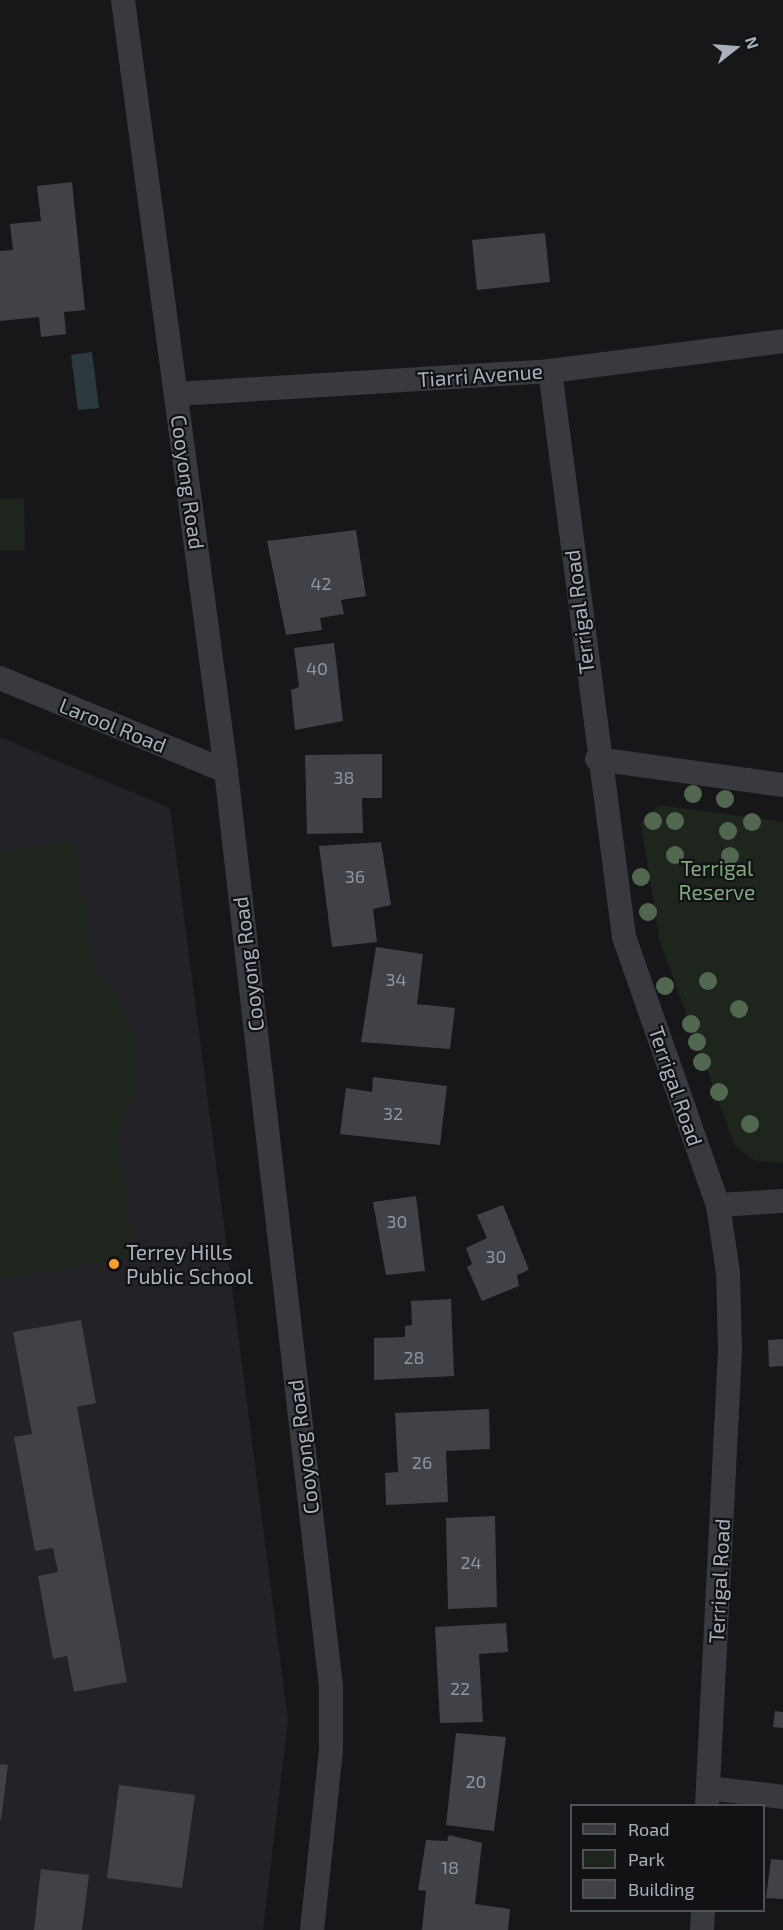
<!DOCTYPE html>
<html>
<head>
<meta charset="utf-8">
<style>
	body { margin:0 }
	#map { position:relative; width:783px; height:1930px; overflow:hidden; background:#17171a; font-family:"Exo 2",sans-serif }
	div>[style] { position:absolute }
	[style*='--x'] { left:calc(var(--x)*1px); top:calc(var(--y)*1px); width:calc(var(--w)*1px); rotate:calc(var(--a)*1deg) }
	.built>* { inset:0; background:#232327 }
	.green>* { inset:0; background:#1d251d }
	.water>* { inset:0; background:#2c393f }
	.building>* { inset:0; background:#414247 }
	.street>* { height:24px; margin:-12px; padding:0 12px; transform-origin:12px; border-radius:12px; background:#383a3f }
	.trees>* { width:18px; height:18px; margin:-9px; border-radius:50%; background:#516750 }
	.dots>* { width:16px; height:16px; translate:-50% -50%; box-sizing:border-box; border:3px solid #121215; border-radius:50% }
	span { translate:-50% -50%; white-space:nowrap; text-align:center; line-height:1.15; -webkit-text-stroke:4.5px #121215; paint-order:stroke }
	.number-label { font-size:18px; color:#8e949e }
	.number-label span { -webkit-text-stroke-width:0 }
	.street-label { font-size:21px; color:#a8b0bb }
	.park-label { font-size:21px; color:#80a87d }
	.poi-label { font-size:21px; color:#a8b0bb }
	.left { translate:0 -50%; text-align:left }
	.legend { position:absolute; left:570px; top:1804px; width:195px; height:108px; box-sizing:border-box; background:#121215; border:2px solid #4e5157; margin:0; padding:8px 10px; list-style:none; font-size:18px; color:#a8b0bb }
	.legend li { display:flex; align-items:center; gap:12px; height:30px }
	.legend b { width:30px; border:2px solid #4e5157 }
	.north { position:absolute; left:705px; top:18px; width:60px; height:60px; -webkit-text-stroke:4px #121215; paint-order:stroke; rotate:73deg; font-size:16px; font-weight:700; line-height:24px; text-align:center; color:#a8b0bb }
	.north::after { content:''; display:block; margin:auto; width:21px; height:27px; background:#a8b0bb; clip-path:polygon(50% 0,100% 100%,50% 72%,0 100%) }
</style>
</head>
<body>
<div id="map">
	<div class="built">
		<i style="clip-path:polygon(0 737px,170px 808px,288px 1720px,263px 1930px,0 1930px)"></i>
	</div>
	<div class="green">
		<i style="clip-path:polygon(24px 498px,25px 550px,0 551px,0 499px)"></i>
		<i style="clip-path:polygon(659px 805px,783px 822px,783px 1163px,756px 1161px,735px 1146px,659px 939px,641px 823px)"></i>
		<i style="clip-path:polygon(74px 841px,93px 968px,115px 992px,135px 1039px,135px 1091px,117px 1134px,135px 1258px,0 1278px,0 852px)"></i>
	</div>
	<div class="water">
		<i style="clip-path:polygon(92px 352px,99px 408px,78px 410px,71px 355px)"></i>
	</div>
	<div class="building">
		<i style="clip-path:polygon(72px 182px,85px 310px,64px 312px,66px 334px,41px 337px,39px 317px,0 321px,0 251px,13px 250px,10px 224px,41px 221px,37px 186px)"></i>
		<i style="clip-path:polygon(545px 233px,550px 282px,477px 290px,472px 240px)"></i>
		<i style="clip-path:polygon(356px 530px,366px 596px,341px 600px,344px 614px,320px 618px,322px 630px,286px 635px,267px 541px)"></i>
		<i style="clip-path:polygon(334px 643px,343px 721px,295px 730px,291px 690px,299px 687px,294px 648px)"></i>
		<i style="clip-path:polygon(382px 754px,382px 798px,362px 798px,363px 833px,307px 834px,305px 755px)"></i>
		<i style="clip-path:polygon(381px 842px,391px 905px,373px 909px,377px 942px,332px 947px,319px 846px)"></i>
		<i style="clip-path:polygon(376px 947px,423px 954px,417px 1004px,455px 1008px,450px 1049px,361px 1042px)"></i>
		<i style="clip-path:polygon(373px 1077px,447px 1086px,440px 1145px,340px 1134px,346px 1088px,372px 1092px)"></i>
		<i style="clip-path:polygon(416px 1196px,425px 1271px,386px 1275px,373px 1202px)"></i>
		<i style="clip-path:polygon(503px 1205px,529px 1270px,517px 1275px,519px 1286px,482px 1301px,467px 1267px,472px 1264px,466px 1248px,487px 1238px,477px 1215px)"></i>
		<i style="clip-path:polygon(451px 1299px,454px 1376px,374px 1380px,374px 1338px,405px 1337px,405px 1326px,412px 1325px,411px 1301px)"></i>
		<i style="clip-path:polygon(81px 1320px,96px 1403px,77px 1407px,127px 1682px,74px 1692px,67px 1656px,53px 1659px,38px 1576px,58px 1572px,53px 1548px,35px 1551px,14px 1437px,32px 1434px,13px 1332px)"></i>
		<i style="clip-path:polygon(783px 1339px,783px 1366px,769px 1367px,768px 1340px)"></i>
		<i style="clip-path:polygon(489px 1409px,490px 1449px,446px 1451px,448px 1502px,386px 1505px,385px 1473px,398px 1472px,395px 1413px)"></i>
		<i style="clip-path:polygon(495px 1516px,497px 1607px,448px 1609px,446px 1518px)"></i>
		<i style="clip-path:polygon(506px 1623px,508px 1652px,479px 1654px,483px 1722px,440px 1723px,435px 1627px)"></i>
		<i style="clip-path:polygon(775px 1711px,783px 1712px,783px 1728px,773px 1727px)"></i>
		<i style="clip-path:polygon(456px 1733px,506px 1737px,494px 1831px,446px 1825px)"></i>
		<i style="clip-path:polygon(0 1764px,8px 1765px,1px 1820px,0 1820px)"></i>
		<i style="clip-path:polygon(119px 1785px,195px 1795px,182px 1888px,107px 1878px)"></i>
		<i style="clip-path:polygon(449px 1835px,482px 1843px,475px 1904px,510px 1909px,508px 1930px,422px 1930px,426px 1891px,418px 1890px,426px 1840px,447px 1841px)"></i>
		<i style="clip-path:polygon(771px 1859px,783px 1860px,783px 1899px,766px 1898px)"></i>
		<i style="clip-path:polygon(41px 1869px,89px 1875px,82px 1930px,34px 1930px)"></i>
	</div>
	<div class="street">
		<i style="--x:123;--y:0;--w:778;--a:82.39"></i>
		<i style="--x:226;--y:771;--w:922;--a:83.46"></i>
		<i style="--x:331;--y:1687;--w:63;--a:90"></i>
		<i style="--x:331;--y:1750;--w:181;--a:96"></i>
		<i style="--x:550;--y:371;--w:571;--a:82.55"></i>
		<i style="--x:624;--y:937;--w:284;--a:70.7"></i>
		<i style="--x:718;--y:1205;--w:69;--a:81.6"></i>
		<i style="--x:728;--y:1273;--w:78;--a:88.5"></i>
		<i style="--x:730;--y:1351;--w:456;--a:92.9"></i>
		<i style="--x:176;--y:394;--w:375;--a:-3.5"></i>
		<i style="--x:550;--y:371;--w:235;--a:-7.3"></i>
		<i style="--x:0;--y:678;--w:244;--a:22.4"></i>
		<i style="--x:597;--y:759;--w:188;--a:8"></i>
		<i style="--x:718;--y:1205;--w:65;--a:-3.5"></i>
		<i style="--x:708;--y:1788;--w:76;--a:6.8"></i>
		<i style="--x:702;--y:1930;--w:20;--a:-87"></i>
	</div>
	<div class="trees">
		<i style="left:693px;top:794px"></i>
		<i style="left:725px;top:799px"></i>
		<i style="left:653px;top:821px"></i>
		<i style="left:675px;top:821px"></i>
		<i style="left:752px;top:822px"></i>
		<i style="left:728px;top:831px"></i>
		<i style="left:675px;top:855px"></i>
		<i style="left:730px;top:856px"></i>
		<i style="left:641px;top:877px"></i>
		<i style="left:648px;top:912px"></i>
		<i style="left:708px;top:981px"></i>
		<i style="left:665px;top:986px"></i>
		<i style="left:739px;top:1009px"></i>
		<i style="left:691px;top:1024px"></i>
		<i style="left:697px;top:1042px"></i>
		<i style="left:702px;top:1062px"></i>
		<i style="left:719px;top:1092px"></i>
		<i style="left:750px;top:1124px"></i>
	</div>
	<div class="dots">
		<i style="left:114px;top:1264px;background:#ff9d2a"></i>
	</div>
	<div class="number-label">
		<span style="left:321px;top:583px">42</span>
		<span style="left:317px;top:668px">40</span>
		<span style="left:344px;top:777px">38</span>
		<span style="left:355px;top:876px">36</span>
		<span style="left:396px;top:979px">34</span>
		<span style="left:393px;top:1113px">32</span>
		<span style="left:397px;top:1221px">30</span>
		<span style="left:496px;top:1256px">30</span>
		<span style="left:414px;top:1357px">28</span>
		<span style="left:422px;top:1462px">26</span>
		<span style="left:471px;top:1562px">24</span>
		<span style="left:460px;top:1688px">22</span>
		<span style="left:476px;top:1781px">20</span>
		<span style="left:450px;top:1867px">18</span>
	</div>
	<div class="street-label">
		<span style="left:480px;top:375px;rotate:-4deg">Tiarri Avenue</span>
		<span style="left:188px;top:482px;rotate:82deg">Cooyong Road</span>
		<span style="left:579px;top:612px;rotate:-97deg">Terrigal Road</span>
		<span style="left:113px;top:725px;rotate:22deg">Larool Road</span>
		<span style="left:248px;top:964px;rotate:-97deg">Cooyong Road</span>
		<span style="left:676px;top:1086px;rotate:71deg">Terrigal Road</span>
		<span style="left:303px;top:1447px;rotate:-97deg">Cooyong Road</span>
		<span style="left:719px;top:1581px;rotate:-87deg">Terrigal Road</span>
	</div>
	<div class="park-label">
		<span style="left:717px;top:880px">Terrigal<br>Reserve</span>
	</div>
	<div class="poi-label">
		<span class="left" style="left:126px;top:1264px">Terrey Hills<br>Public School</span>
	</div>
	<ul class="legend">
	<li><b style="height:8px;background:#383a3f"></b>Road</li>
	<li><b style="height:16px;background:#1d251d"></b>Park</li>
	<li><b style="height:16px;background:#414247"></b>Building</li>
	</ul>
	<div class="north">N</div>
</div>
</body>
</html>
